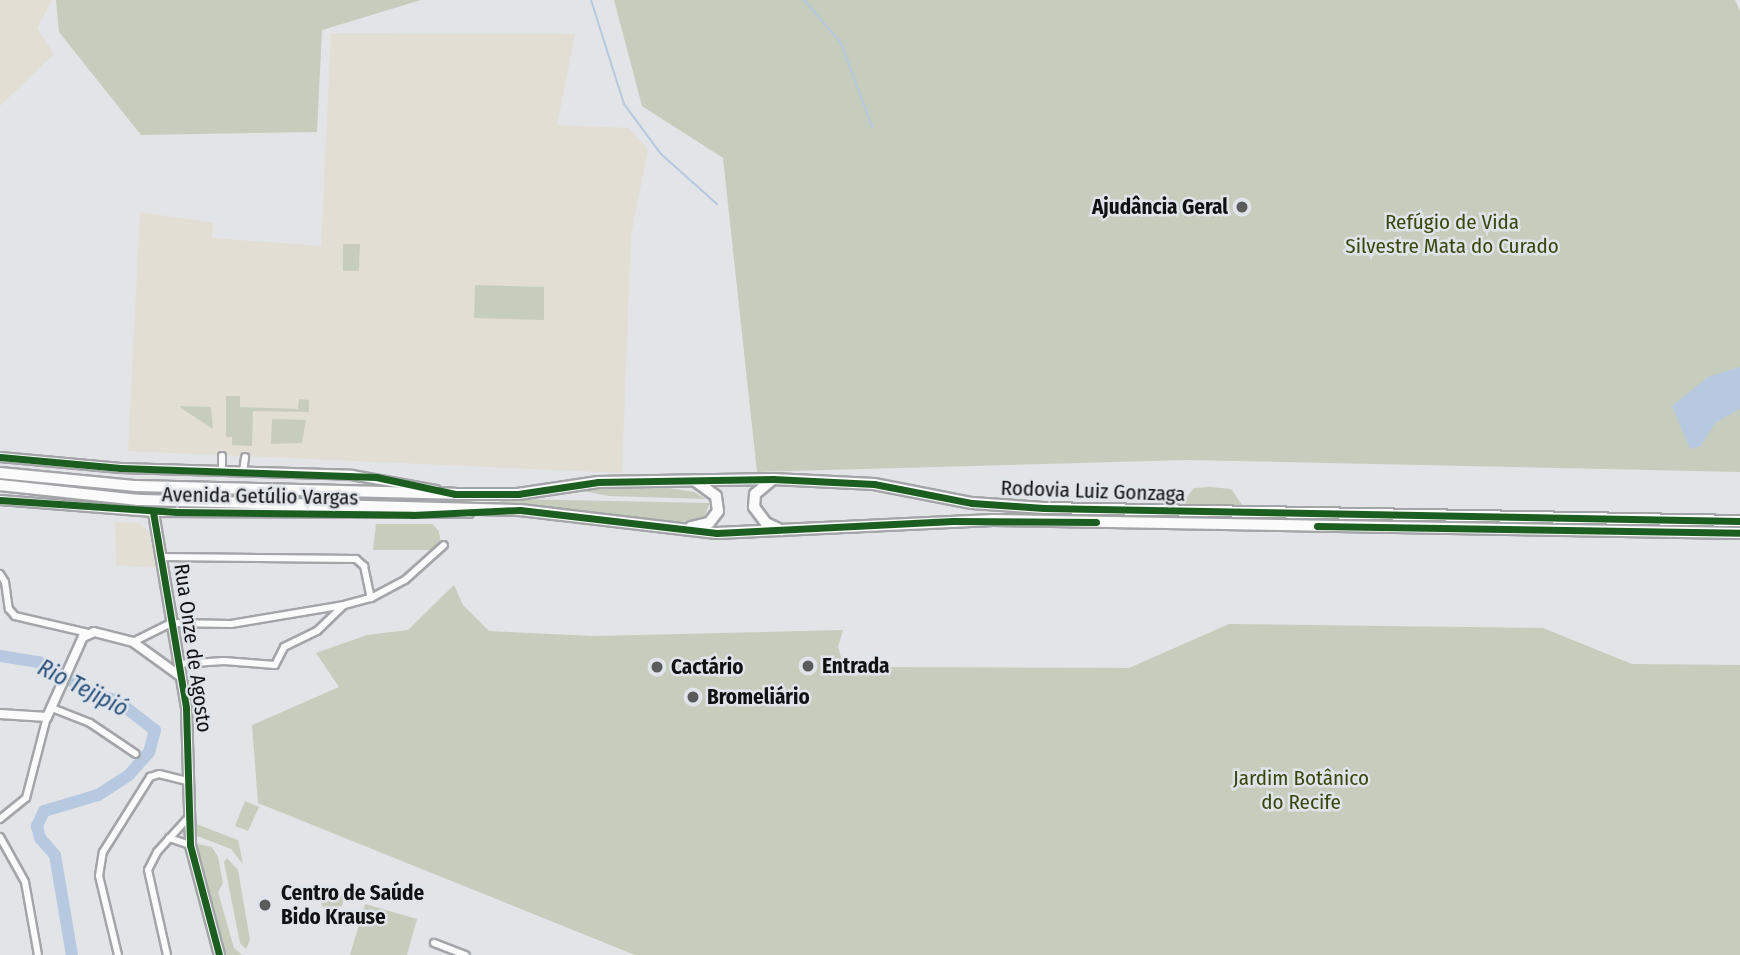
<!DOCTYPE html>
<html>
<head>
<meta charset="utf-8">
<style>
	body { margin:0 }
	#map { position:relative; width:1740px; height:955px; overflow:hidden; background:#e2e4e7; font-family:"Fira Sans Condensed",sans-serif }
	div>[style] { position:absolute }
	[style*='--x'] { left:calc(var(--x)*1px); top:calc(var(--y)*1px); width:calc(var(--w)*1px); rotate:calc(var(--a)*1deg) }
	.industrial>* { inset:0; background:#e3ded4 }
	.green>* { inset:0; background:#c6cdbc }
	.round { border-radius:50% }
	.water>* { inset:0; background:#b6c9e0 }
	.stream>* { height:2px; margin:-1px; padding:0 1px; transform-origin:1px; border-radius:1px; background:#b6c9e0 }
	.river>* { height:12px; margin:-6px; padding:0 6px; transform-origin:6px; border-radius:6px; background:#b6c9e0 }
	.roads { filter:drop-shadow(2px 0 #a3a5a8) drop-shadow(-2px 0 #a3a5a8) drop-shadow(0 2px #a3a5a8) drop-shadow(0 -2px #a3a5a8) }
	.minor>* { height:6px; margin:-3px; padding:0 3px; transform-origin:3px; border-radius:3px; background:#fbfbfb }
	.tertiary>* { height:8px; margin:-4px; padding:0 4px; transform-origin:4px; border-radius:4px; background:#fbfbfb }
	.secondary>* { height:9px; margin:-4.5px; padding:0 4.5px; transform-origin:4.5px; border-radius:4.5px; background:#fbfbfb }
	.trunk>* { height:10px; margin:-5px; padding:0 5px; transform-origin:5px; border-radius:5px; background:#fbfbfb }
	.cycleway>* { height:7px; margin:-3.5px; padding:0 3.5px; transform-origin:3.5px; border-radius:3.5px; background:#1b5e20 }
	.dots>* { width:19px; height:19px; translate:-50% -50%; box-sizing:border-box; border:4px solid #dfe4ea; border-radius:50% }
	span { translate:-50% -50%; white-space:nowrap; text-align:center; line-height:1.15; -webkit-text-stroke:5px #dfe4ea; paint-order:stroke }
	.poi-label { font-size:21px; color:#0f1113; font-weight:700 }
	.right { translate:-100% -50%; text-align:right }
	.left { translate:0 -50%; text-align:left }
	.park-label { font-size:21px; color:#394609 }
	.street-label { font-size:21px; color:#0f1113 }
	.water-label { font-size:23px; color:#2b517c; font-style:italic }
</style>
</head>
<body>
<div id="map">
	<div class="industrial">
		<i style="clip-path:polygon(0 0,52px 0,37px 28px,54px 54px,0 106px)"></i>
		<i style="clip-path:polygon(331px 33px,575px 34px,557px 125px,629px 128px,648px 149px,631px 235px,622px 473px,128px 451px,140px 212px,213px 223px,212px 238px,321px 246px)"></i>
		<i style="clip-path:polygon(115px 522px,139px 523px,149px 532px,157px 568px,116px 565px)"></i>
	</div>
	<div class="green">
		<i style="clip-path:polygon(56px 0,421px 0,322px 30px,317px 132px,141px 135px,59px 32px)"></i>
		<i style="clip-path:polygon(614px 0,1735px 0,1740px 11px,1740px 472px,1187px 460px,757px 472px,723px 158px,642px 106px)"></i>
		<i style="clip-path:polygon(343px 244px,360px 244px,359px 271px,343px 271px)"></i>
		<i style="clip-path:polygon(475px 285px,544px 287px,544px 320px,474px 318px)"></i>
		<i style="clip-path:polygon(226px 396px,240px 396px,240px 407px,298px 409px,299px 399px,309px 400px,309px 412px,253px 411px,252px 446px,232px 445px,232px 437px,226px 437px)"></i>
		<i style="clip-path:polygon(180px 406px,211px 407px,213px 429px,181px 408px)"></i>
		<i style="clip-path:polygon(272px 419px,306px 420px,302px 443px,271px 444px)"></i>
		<i style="clip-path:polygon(1210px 487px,1231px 489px,1243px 506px,1180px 506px,1194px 488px)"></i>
		<i style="clip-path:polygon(669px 488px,694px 492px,706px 499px,609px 496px,572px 489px)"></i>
		<i style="clip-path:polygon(512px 499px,710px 503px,704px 517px,678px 523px,493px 503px)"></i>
		<i style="clip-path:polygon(376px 524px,432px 524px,439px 531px,441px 545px,436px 550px,373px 550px)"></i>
		<i style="clip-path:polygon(454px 585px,463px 605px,489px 631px,594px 636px,843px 630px,838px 647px,844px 667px,1129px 668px,1229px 624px,1543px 628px,1632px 664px,1740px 665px,1740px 955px,635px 955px,258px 803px,252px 725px,339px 687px,316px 653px,367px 635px,408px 630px)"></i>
		<i style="clip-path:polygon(245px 801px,259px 807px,248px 831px,235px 826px)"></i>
		<i style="clip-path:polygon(196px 824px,238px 840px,243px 864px,231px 849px,197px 836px)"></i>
		<i style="clip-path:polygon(198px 844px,212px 847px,218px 857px,223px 883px,218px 892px,234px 948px,242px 955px,225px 955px,197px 857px)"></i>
		<i style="clip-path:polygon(227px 858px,238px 870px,250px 940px,246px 949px,240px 943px,224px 862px)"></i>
		<i class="round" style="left:321px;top:890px;width:22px;height:22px"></i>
		<i style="clip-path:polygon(365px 904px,417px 919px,407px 955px,350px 955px)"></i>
	</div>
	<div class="water">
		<i style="clip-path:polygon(1740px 367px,1740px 409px,1715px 423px,1701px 446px,1690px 449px,1672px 406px,1708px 377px)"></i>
	</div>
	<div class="stream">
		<i style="--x:591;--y:0;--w:109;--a:72.4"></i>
		<i style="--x:624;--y:104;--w:62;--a:53.5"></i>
		<i style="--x:661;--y:154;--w:75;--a:41.8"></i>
		<i style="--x:804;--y:0;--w:57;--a:49.3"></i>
		<i style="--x:841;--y:43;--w:90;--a:69.7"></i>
	</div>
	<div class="river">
		<i style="--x:0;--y:656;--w:39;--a:9"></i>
		<i style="--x:39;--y:662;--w:66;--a:30.1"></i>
		<i style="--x:96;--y:695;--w:21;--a:14"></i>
		<i style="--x:116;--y:700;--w:49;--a:37.6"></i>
		<i style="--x:155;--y:730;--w:23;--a:105"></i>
		<i style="--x:149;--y:752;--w:30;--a:131"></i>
		<i style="--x:129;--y:775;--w:37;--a:147"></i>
		<i style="--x:98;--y:795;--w:56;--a:163.5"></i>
		<i style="--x:44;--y:811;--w:17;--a:115"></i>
		<i style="--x:37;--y:826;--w:12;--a:76"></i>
		<i style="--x:40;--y:838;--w:23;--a:49"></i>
		<i style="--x:55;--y:855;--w:101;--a:80.4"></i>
	</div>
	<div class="roads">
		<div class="minor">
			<i style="--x:222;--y:471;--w:15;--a:-90"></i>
			<i style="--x:243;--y:472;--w:15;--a:-82"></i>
			<i style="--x:162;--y:557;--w:194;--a:0.6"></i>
			<i style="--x:356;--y:559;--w:11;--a:41"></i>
			<i style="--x:364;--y:566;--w:33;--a:78"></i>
			<i style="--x:0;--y:574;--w:9;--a:58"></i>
			<i style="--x:5;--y:582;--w:27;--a:82"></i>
			<i style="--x:9;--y:609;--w:9;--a:49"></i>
			<i style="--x:15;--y:616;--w:75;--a:13.1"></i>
			<i style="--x:133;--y:642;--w:42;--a:-26.6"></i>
			<i style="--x:171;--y:623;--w:60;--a:1"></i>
			<i style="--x:231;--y:624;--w:115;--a:-9.5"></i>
			<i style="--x:178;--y:664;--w:46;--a:-3.7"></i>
			<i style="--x:224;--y:661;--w:51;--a:4.5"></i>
			<i style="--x:275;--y:665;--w:20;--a:-63"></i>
			<i style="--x:284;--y:647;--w:37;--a:-26"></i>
			<i style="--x:317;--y:631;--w:37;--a:-44"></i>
			<i style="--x:344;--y:605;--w:28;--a:-15"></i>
			<i style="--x:371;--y:598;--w:38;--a:-28"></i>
			<i style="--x:405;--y:580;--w:52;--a:-41.9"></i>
			<i style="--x:52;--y:708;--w:41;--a:21.5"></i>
			<i style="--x:90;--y:723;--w:55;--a:34"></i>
			<i style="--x:0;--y:819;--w:33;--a:-39"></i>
			<i style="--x:26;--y:798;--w:84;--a:-75.5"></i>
			<i style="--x:0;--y:837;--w:51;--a:60.9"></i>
			<i style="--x:25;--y:882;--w:74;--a:79.9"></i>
			<i style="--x:169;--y:838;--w:22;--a:18"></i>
			<i style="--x:434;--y:943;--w:34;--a:21"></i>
			<i style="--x:118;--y:955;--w:81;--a:-103.5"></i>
			<i style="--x:99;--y:876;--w:24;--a:-81"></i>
			<i style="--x:103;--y:852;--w:89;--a:-57.9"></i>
			<i style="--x:150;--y:777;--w:9;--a:-18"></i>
			<i style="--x:159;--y:774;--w:32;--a:14"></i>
			<i style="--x:167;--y:955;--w:87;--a:-102.6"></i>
			<i style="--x:148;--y:870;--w:20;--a:-63"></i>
			<i style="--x:157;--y:852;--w:47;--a:-47.6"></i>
		</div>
		<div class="tertiary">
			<i style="--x:0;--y:457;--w:121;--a:5.2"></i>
			<i style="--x:121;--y:468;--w:231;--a:1.7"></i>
			<i style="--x:352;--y:475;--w:85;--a:10.1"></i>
			<i style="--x:0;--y:500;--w:153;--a:4.5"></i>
			<i style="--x:153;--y:512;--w:316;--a:0.2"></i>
			<i style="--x:0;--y:714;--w:47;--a:3.7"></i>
			<i style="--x:47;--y:717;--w:88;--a:-65.8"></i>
			<i style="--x:83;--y:637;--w:12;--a:-24"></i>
			<i style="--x:94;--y:632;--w:40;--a:14.4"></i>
			<i style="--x:133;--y:642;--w:58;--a:35.9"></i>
		</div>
		<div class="secondary">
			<i style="--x:153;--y:512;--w:199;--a:80.4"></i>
			<i style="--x:186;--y:708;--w:137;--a:88.3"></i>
			<i style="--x:190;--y:845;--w:114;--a:75.2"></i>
		</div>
		<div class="trunk">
			<i style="--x:0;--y:473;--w:137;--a:5.5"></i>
			<i style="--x:136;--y:486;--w:319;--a:1.4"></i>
			<i style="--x:455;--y:494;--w:63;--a:0"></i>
			<i style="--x:518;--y:494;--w:81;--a:-8.5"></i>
			<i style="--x:598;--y:482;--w:175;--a:-1"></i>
			<i style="--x:773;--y:479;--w:101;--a:2.8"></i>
			<i style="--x:874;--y:484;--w:100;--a:11"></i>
			<i style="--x:972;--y:503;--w:72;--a:4"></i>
			<i style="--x:1044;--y:508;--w:696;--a:1.07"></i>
			<i style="--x:773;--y:479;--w:23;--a:140"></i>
			<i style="--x:755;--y:494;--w:13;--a:94"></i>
			<i style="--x:754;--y:507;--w:20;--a:53"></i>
			<i style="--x:766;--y:523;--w:17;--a:25"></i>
			<i style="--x:0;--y:485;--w:139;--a:6.2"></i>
			<i style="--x:138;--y:500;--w:382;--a:1.5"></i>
			<i style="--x:520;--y:510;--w:198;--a:6.7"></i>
			<i style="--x:717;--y:533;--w:276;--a:-2.7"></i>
			<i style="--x:993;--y:520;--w:747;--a:1"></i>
			<i style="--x:691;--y:527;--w:18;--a:-13"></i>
			<i style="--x:709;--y:523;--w:15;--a:-53"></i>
			<i style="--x:718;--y:511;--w:15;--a:-98"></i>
			<i style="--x:716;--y:496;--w:26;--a:-144"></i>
		</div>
	</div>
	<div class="cycleway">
		<i style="--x:0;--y:457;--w:121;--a:5.2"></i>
		<i style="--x:121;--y:468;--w:255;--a:2"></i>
		<i style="--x:376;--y:477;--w:81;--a:12.1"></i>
		<i style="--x:455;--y:494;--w:63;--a:0"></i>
		<i style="--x:518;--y:494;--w:81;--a:-8.5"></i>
		<i style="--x:598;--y:482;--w:175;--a:-1"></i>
		<i style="--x:773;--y:479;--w:101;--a:2.8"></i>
		<i style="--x:874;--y:484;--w:100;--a:11"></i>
		<i style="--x:972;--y:503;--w:72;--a:4"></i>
		<i style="--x:1044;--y:508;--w:696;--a:1.07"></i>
		<i style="--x:0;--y:500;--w:177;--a:3.9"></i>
		<i style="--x:177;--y:512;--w:235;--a:0.7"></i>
		<i style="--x:412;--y:515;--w:108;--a:-2.7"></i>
		<i style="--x:520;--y:510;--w:198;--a:6.7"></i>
		<i style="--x:717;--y:533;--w:236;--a:-2.9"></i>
		<i style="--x:953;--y:521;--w:143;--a:0.4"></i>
		<i style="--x:153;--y:512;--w:199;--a:80.4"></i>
		<i style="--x:186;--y:708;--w:137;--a:88.3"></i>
		<i style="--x:190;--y:845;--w:114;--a:75.2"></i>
		<i style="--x:1317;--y:526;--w:423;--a:0.9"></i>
	</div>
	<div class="dots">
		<i style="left:1242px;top:207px;background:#595b5d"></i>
		<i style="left:808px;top:666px;background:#595b5d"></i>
		<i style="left:657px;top:667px;background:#595b5d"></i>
		<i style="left:693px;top:697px;background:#595b5d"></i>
		<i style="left:265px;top:905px;background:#595b5d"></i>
	</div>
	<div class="poi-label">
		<span class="right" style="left:1228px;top:207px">Ajudância Geral</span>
		<span class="left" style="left:822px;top:666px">Entrada</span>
		<span class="left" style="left:671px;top:667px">Cactário</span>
		<span class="left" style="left:707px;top:697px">Bromeliário</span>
		<span class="left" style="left:281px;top:905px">Centro de Saúde<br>Bido Krause</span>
	</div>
	<div class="park-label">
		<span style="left:1452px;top:234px">Refúgio de Vida<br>Silvestre Mata do Curado</span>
		<span style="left:1301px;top:790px">Jardim Botânico<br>do Recife</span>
	</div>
	<div class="street-label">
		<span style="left:1093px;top:491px;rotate:2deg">Rodovia Luiz Gonzaga</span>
		<span style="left:260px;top:496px;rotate:1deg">Avenida Getúlio Vargas</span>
		<span style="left:193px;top:648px;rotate:82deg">Rua Onze de Agosto</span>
	</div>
	<div class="water-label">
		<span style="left:83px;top:688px;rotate:27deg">Rio Tejipió</span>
	</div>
</div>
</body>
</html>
